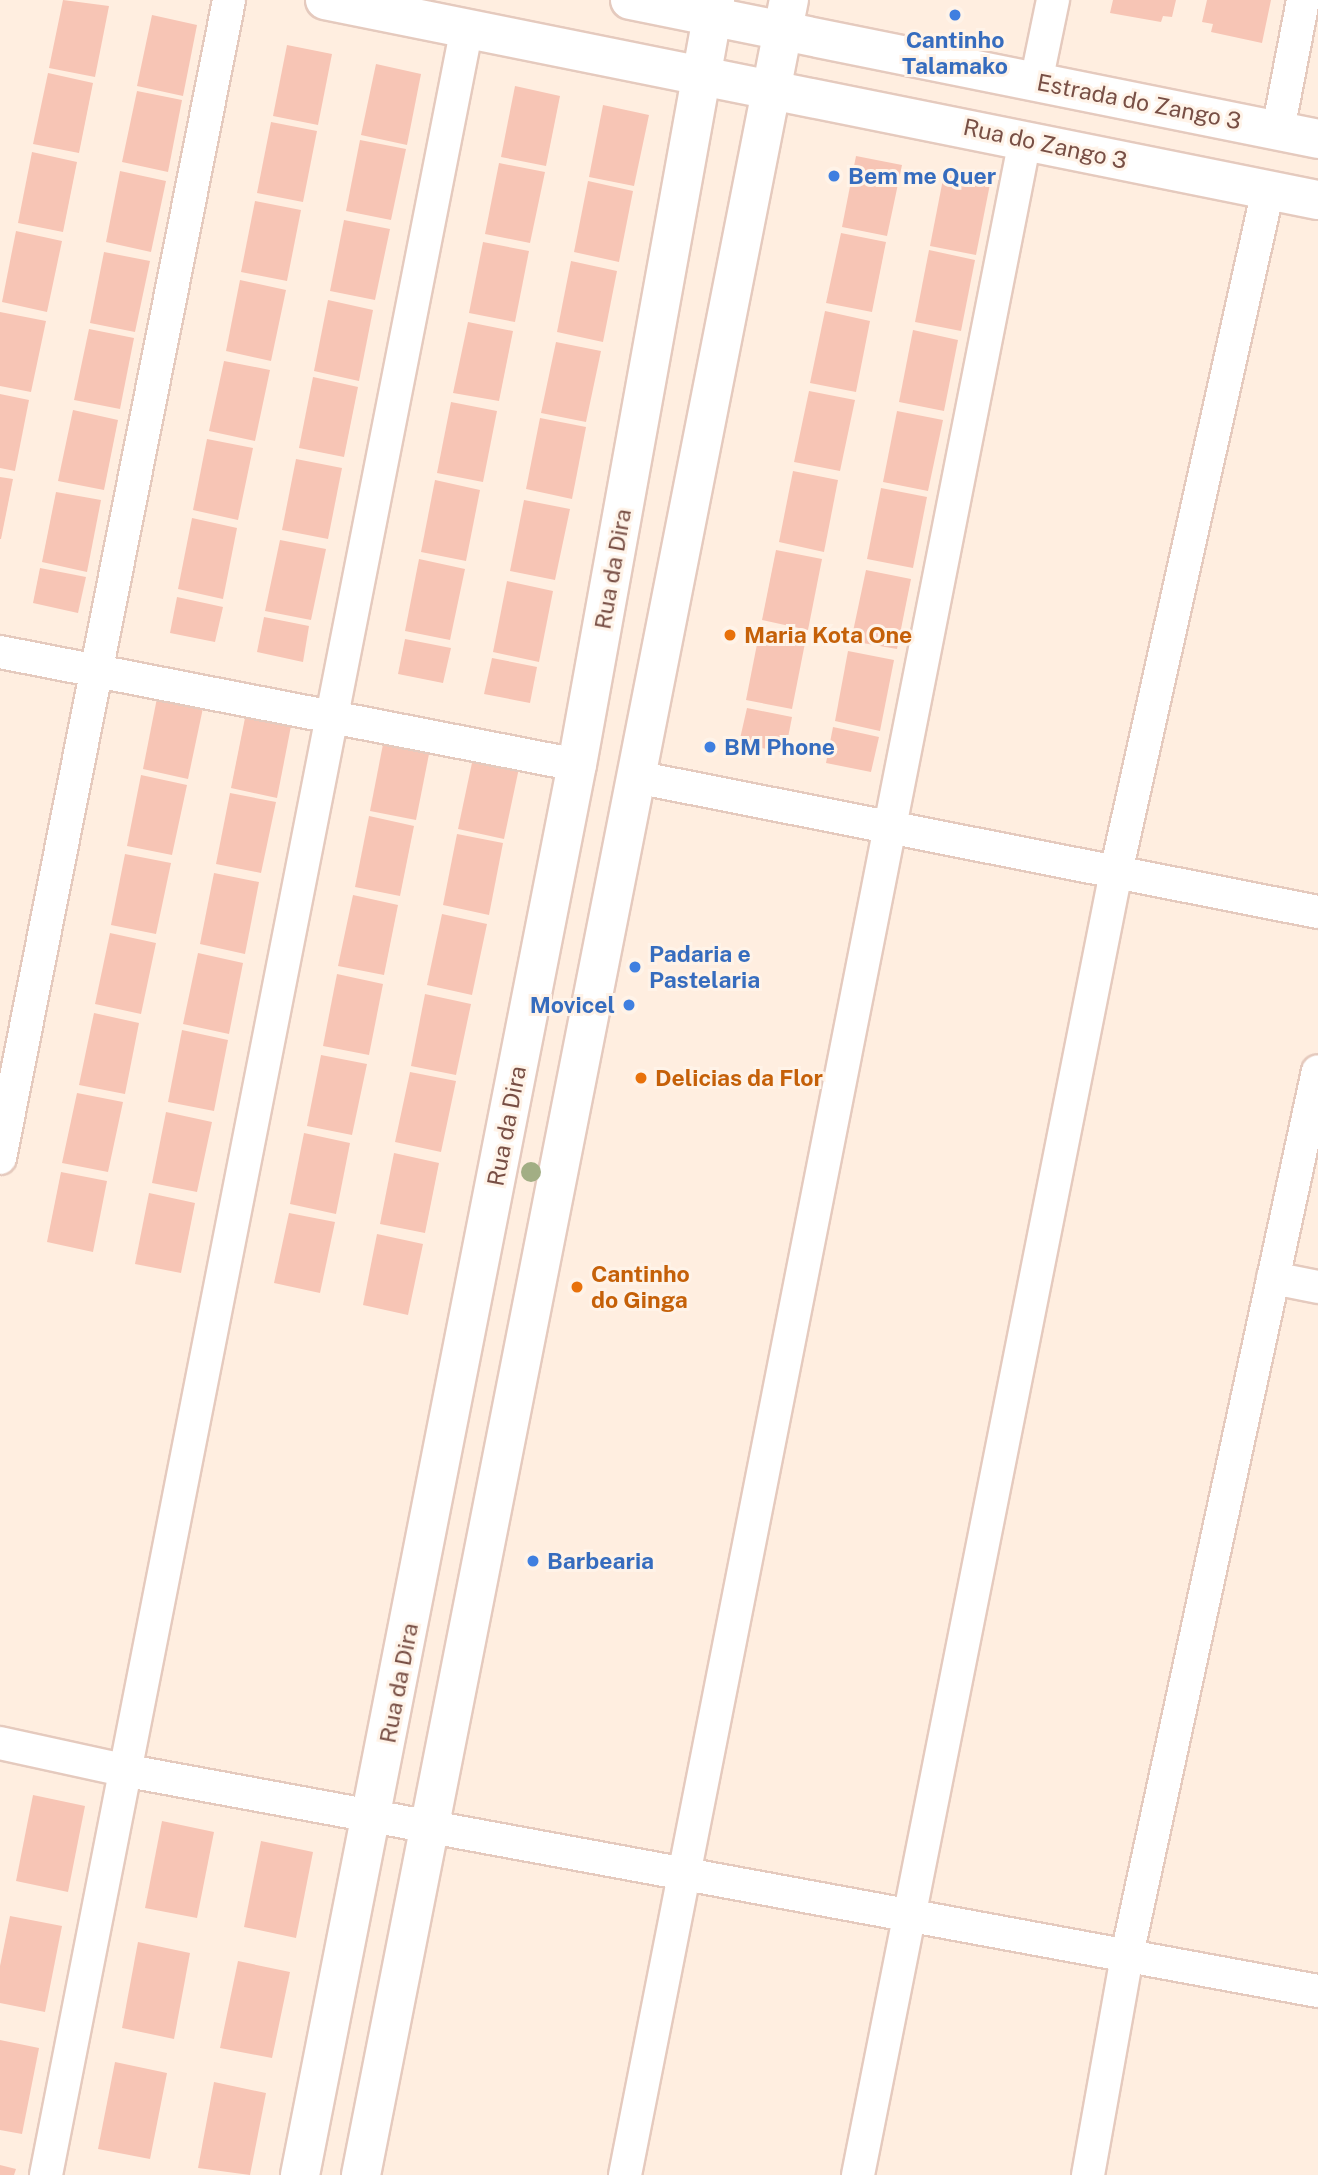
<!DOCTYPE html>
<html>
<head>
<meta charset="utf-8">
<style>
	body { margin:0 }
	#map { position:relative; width:1318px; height:2175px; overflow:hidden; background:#ffeee0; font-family:"Public Sans",sans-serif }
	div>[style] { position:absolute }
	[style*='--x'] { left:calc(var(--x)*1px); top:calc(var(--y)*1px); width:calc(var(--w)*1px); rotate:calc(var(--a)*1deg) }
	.building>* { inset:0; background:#f7c5b5 }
	.roads { filter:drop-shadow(2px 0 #e5cabe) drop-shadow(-2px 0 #e5cabe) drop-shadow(0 2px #e5cabe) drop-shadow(0 -2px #e5cabe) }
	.minor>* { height:32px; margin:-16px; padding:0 16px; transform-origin:16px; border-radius:16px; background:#fff }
	.tertiary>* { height:38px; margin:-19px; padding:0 19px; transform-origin:19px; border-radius:19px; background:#fff }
	.trees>* { width:20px; height:20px; margin:-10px; border-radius:50%; background:#a2ae84 }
	.dots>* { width:19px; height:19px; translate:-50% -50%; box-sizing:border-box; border:4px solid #fff3e8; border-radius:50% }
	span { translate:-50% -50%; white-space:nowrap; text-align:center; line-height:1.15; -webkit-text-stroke:6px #fff3e8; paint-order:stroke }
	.shop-label { font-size:23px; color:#366cbe; font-weight:700 }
	.left { translate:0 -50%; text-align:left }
	.right { translate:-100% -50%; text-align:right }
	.street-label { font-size:23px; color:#784f45 }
	.food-label { font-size:23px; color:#c56008; font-weight:700 }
</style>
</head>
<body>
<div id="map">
	<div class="building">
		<i style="clip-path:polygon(63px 0,109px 6px,95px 77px,49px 68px)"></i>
		<i style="clip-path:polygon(1113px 0,1176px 0,1172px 17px,1163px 16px,1161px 22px,1110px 13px)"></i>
		<i style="clip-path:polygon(1207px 0,1271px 0,1262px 43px,1211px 32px,1213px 24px,1202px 22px)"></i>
		<i style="clip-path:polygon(152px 15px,197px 25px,183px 96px,137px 86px)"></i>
		<i style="clip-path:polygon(287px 45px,332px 54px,318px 125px,273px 116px)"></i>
		<i style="clip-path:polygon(376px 64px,421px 74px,407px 145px,361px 135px)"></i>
		<i style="clip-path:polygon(48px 73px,93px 83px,79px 153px,33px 144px)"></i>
		<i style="clip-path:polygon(515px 86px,560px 96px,546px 166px,501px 157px)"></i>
		<i style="clip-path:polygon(137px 91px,182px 100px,168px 172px,122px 162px)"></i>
		<i style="clip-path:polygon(603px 105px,649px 115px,634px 186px,589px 177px)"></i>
		<i style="clip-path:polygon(271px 122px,317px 131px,303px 202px,257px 193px)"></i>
		<i style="clip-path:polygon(360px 140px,406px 149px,391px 220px,346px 211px)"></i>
		<i style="clip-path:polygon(32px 152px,77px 162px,63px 232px,18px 223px)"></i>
		<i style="clip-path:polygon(856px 156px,902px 165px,887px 236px,842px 227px)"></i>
		<i style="clip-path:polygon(499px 163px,545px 172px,530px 243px,485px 234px)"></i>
		<i style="clip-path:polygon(120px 171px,166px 181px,151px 252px,106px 242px)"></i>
		<i style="clip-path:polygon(944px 174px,990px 184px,976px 255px,930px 246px)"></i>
		<i style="clip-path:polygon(588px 181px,633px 191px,619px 262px,574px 252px)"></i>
		<i style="clip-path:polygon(255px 201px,301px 210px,287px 281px,241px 272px)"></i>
		<i style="clip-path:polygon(344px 220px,390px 229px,375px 300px,330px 291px)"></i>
		<i style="clip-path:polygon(16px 231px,62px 241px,47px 312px,2px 302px)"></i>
		<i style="clip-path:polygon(841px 233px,886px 242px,872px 312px,826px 303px)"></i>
		<i style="clip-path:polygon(483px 242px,529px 251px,515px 322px,469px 313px)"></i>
		<i style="clip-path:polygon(929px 250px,975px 260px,961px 331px,915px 322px)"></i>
		<i style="clip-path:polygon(104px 252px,150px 261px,135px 332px,90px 323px)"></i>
		<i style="clip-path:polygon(571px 261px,617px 271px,603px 342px,557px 332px)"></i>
		<i style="clip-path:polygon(240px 280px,286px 290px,271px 361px,226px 351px)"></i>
		<i style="clip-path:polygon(328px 300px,373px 310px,359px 381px,314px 371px)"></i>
		<i style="clip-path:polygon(825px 311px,870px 321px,856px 392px,810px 383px)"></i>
		<i style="clip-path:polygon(0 312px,46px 321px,31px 392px,0 386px)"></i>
		<i style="clip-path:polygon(468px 322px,513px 331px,499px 401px,453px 393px)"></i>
		<i style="clip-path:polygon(89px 329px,134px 338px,120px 409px,74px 400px)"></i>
		<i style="clip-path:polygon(913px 330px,958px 340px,944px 411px,899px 402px)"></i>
		<i style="clip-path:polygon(556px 342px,601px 351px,586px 422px,541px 413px)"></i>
		<i style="clip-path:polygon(224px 361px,270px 370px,255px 441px,209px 431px)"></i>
		<i style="clip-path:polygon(313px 377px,358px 387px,344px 457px,299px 448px)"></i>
		<i style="clip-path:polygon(809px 391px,855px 400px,840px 471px,794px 462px)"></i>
		<i style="clip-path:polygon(0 394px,29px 400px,15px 471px,0 468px)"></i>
		<i style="clip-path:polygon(451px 402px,497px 411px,483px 482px,437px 473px)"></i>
		<i style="clip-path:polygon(73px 410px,118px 420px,104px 490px,58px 481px)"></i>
		<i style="clip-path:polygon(897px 411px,943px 420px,928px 491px,883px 482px)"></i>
		<i style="clip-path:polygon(540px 418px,586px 427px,572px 499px,526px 489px)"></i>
		<i style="clip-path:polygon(207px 439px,253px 448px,238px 520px,193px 510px)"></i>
		<i style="clip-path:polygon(296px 459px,342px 468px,328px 539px,282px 530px)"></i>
		<i style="clip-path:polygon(793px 471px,838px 480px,824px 552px,779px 542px)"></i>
		<i style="clip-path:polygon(0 477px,13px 479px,1px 539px,0 539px)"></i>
		<i style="clip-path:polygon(435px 480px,480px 490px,466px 561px,421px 552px)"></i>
		<i style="clip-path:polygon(881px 488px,927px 497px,913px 568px,867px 559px)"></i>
		<i style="clip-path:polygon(56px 492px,101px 500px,87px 572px,42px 562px)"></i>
		<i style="clip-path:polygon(524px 500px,570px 509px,555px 580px,510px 571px)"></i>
		<i style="clip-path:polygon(192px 518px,237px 528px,223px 599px,178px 589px)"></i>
		<i style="clip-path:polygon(280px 540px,326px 549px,311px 620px,265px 611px)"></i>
		<i style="clip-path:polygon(776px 550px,822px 559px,808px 630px,762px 620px)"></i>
		<i style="clip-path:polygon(419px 559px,465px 569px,450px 640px,405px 631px)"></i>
		<i style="clip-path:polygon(40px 568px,86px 577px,78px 613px,33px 603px)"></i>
		<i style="clip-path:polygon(866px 570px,911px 579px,897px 649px,851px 641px)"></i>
		<i style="clip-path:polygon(507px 581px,553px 591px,539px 662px,493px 652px)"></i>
		<i style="clip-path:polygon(177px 597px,223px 607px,215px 642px,170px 633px)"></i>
		<i style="clip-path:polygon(264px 617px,309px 626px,303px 662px,257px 652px)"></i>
		<i style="clip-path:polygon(760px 629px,806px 638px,792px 709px,746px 700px)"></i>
		<i style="clip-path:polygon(405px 639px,451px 648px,443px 683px,398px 674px)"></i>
		<i style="clip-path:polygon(848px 651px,894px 660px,880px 731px,835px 721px)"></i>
		<i style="clip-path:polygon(492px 658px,537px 667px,530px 703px,484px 694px)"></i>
		<i style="clip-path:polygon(157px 698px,203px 708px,188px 779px,143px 769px)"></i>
		<i style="clip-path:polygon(747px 708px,792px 717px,785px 753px,739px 743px)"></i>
		<i style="clip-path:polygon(245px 718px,291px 726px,277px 798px,231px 788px)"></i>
		<i style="clip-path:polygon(833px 727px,879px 737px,871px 772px,826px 763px)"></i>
		<i style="clip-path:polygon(384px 739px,430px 749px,416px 820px,370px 811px)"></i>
		<i style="clip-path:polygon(473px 758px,519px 768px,504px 839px,458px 829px)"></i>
		<i style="clip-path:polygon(141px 775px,187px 785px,172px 855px,127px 846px)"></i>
		<i style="clip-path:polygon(230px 793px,276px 802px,261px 873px,216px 864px)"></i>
		<i style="clip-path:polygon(369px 816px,414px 826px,400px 896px,355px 887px)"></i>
		<i style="clip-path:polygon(457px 834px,503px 843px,489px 915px,443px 905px)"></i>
		<i style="clip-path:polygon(125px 854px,171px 863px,156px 934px,111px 925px)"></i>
		<i style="clip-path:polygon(214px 873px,259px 882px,245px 954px,200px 944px)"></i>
		<i style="clip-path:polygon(353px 895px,398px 905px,384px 975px,338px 966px)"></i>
		<i style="clip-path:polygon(442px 914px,487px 924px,472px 995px,427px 985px)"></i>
		<i style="clip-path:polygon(110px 933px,156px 943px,141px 1014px,95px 1004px)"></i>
		<i style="clip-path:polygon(198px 953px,243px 963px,229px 1034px,183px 1024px)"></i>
		<i style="clip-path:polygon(337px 974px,383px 984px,369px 1055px,323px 1046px)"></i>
		<i style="clip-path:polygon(425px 994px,471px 1004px,456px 1075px,411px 1066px)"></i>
		<i style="clip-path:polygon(94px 1013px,139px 1023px,125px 1094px,79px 1085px)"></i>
		<i style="clip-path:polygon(182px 1030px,228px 1040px,214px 1111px,168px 1102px)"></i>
		<i style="clip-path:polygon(321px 1055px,367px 1064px,352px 1135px,307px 1126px)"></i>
		<i style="clip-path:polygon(410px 1072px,456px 1081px,441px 1152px,395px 1142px)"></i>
		<i style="clip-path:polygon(77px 1093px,123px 1102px,108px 1172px,62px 1163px)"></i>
		<i style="clip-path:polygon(166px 1112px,212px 1122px,197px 1192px,152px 1183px)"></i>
		<i style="clip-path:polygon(304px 1133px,350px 1143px,336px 1214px,290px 1204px)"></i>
		<i style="clip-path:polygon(394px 1153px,439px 1163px,425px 1233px,380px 1224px)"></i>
		<i style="clip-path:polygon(61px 1172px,107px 1181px,93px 1252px,47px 1242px)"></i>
		<i style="clip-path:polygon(149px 1193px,195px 1203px,181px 1273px,135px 1264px)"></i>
		<i style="clip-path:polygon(289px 1213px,335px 1222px,320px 1293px,274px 1283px)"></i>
		<i style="clip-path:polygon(377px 1234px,423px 1244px,408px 1315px,363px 1305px)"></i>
		<i style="clip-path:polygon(33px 1795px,85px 1806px,68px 1892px,16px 1881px)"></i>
		<i style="clip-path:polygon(162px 1821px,214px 1832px,197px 1918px,145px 1908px)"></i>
		<i style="clip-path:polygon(261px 1841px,313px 1852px,296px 1938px,244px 1927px)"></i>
		<i style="clip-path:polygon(10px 1916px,62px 1926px,45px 2012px,0 2003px,0 1966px)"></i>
		<i style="clip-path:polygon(138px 1942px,190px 1953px,174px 2039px,122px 2028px)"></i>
		<i style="clip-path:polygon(238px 1961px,290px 1972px,272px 2058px,220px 2048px)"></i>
		<i style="clip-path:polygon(0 2040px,39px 2048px,22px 2134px,0 2130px)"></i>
		<i style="clip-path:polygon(115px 2062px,167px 2073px,150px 2159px,98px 2149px)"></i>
		<i style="clip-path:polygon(214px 2082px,266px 2093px,250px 2175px,198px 2168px)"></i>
		<i style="clip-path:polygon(0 2165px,16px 2169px,14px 2175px,0 2175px)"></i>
	</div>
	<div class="roads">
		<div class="minor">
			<i style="--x:1036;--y:82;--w:84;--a:-78.3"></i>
			<i style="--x:1278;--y:130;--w:132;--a:-79.1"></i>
			<i style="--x:0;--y:652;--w:588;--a:11.08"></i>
			<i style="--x:636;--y:777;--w:695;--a:11.2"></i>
			<i style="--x:0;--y:1158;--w:1180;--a:-78.81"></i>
			<i style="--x:1273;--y:1278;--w:46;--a:11.3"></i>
			<i style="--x:0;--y:1743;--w:126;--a:12.4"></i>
			<i style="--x:123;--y:1770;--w:1215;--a:10.48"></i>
			<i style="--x:46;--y:2175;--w:2188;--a:-78.91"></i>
			<i style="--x:625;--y:2175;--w:2074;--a:-78.88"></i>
			<i style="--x:858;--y:2175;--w:1328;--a:-78.8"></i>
			<i style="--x:1116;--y:872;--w:699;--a:-77.44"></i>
			<i style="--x:1088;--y:2175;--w:223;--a:-79.9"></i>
			<i style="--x:1127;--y:1955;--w:904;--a:-77.81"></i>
		</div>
		<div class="tertiary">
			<i style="--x:325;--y:0;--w:1013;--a:11.39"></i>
			<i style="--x:630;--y:0;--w:702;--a:11.42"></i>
			<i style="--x:300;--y:2175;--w:1437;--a:-78.89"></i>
			<i style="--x:577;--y:765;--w:777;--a:-79.77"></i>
			<i style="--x:361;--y:2175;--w:2217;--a:-78.87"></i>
		</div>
	</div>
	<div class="trees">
		<i style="left:531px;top:1172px"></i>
	</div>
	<div class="dots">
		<i style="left:955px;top:15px;background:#3f7fe0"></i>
		<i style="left:834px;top:176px;background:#3f7fe0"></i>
		<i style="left:730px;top:635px;background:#e8710a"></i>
		<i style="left:710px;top:747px;background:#3f7fe0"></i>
		<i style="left:635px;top:967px;background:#3f7fe0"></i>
		<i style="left:629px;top:1005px;background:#3f7fe0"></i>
		<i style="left:641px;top:1078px;background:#e8710a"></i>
		<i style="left:577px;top:1287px;background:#e8710a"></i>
		<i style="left:533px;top:1561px;background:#3f7fe0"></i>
	</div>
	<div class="shop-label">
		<span style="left:955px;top:53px">Cantinho<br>Talamako</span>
		<span class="left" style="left:848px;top:176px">Bem me Quer</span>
		<span class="left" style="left:724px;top:747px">BM Phone</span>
		<span class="left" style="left:649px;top:967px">Padaria e<br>Pastelaria</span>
		<span class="right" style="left:615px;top:1005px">Movicel</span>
		<span class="left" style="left:547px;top:1561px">Barbearia</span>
	</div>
	<div class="street-label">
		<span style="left:1139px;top:102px;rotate:11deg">Estrada do Zango 3</span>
		<span style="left:1045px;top:144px;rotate:12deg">Rua do Zango 3</span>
		<span style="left:613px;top:569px;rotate:-80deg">Rua da Dira</span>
		<span style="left:507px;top:1126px;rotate:-79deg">Rua da Dira</span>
		<span style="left:399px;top:1683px;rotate:-79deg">Rua da Dira</span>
	</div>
	<div class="food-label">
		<span class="left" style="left:744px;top:635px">Maria Kota One</span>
		<span class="left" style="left:655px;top:1078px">Delicias da Flor</span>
		<span class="left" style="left:591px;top:1287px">Cantinho<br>do Ginga</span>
	</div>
</div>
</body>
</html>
